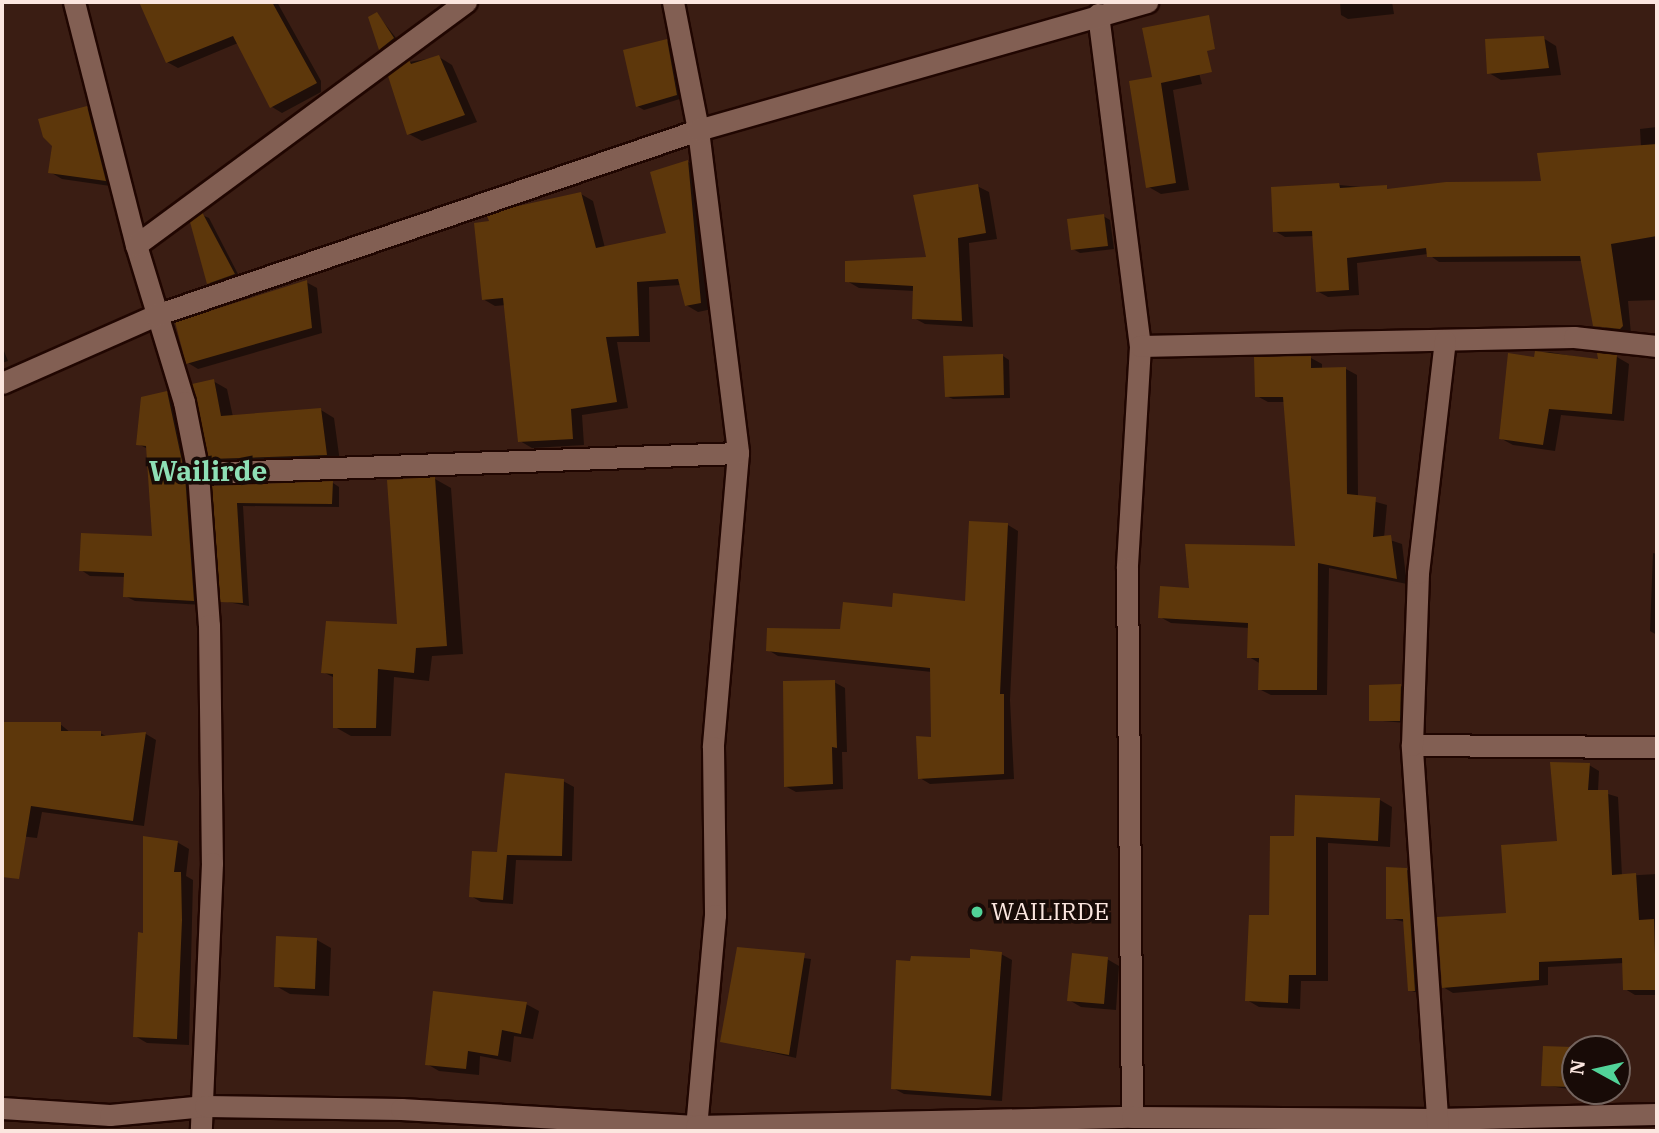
<!DOCTYPE html>
<html>
<head>
<meta charset="utf-8">
<style>
	body { margin:0 }
	#map { position:relative; width:1659px; height:1133px; overflow:hidden; background:#3a1d13; font-family:"IBM Plex Serif",serif }
	div>[style] { position:absolute }
	[style*='--x'] { left:calc(var(--x)*1px); top:calc(var(--y)*1px); width:calc(var(--w)*1px); rotate:calc(var(--a)*1deg) }
	.shadow>* { inset:0; background:#0007 }
	.building>* { inset:0; background:#5d370b }
	.roads { filter:drop-shadow(2px 0 #200601) drop-shadow(-2px 0 #200601) drop-shadow(0 2px #200601) drop-shadow(0 -2px #200601) }
	.street>* { height:21px; margin:-10.5px; padding:0 10.5px; transform-origin:10.5px; border-radius:10.5px; background:#825f53 }
	.dots>* { width:19px; height:19px; translate:-50% -50%; box-sizing:border-box; border:4px solid #180b07; border-radius:50% }
	span { translate:-50% -50%; white-space:nowrap; text-align:center; line-height:1.15; -webkit-text-stroke:7px #180b07; paint-order:stroke }
	.poi-label { font-size:24px; color:#fbe6df }
	.left { translate:0 -50%; text-align:left }
	.quarter-label { font-size:28px; color:#8edfb5; font-weight:700 }
	.frame { position:absolute; inset:0; border:4px solid #fbe6df; pointer-events:none }
	.north { position:absolute; left:1561px; top:1035px; width:70px; height:70px; box-sizing:border-box; background:#180b07; border:2px solid #73635d; border-radius:50%; rotate:278deg; font-size:19px; font-weight:700; line-height:28px; text-align:center; color:#fbe6df }
	.north::after { content:''; display:block; margin:auto; width:24px; height:32px; background:#51d398; clip-path:polygon(50% 0,100% 100%,50% 72%,0 100%) }
</style>
</head>
<body>
<div id="map">
	<div class="shadow">
		<i style="clip-path:polygon(141px 2px,277px 2px,321px 81px,321px 92px,282px 113px,272px 107px,238px 43px,178px 68px,167px 62px)"></i>
		<i style="clip-path:polygon(1340px 2px,1392px 2px,1394px 14px,1348px 19px,1341px 15px)"></i>
		<i style="clip-path:polygon(377px 14px,400px 43px,387px 52px,380px 49px)"></i>
		<i style="clip-path:polygon(1188px 32px,1202px 84px,1173px 90px,1189px 190px,1161px 194px,1147px 186px,1154px 78px)"></i>
		<i style="clip-path:polygon(1543px 38px,1556px 46px,1561px 75px,1501px 80px,1489px 73px)"></i>
		<i style="clip-path:polygon(667px 41px,673px 45px,683px 98px,644px 110px,637px 106px)"></i>
		<i style="clip-path:polygon(439px 57px,452px 65px,477px 122px,422px 141px,409px 134px,409px 62px)"></i>
		<i style="clip-path:polygon(87px 108px,98px 114px,117px 187px,62px 179px,50px 172px,54px 146px)"></i>
		<i style="clip-path:polygon(1657px 127px,1657px 300px,1628px 301px,1631px 334px,1594px 325px,1583px 261px,1439px 262px,1428px 254px,1357px 263px,1359px 295px,1328px 297px,1317px 291px,1314px 236px,1285px 237px,1275px 231px,1339px 185px,1393px 190px,1543px 183px,1641px 147px,1640px 129px)"></i>
		<i style="clip-path:polygon(688px 162px,700px 169px,712px 309px,698px 312px,686px 305px,681px 285px,649px 287px,650px 342px,617px 342px,628px 408px,582px 415px,584px 445px,532px 448px,520px 441px,506px 305px,495px 306px,483px 299px,492px 222px,581px 194px,593px 201px,605px 248px,668px 234px,652px 173px)"></i>
		<i style="clip-path:polygon(977px 186px,989px 192px,997px 239px,969px 243px,973px 327px,925px 324px,914px 318px,914px 291px,859px 288px,847px 281px,928px 258px)"></i>
		<i style="clip-path:polygon(202px 215px,209px 218px,240px 278px,215px 286px,209px 283px)"></i>
		<i style="clip-path:polygon(1103px 216px,1110px 220px,1114px 249px,1080px 253px,1073px 249px)"></i>
		<i style="clip-path:polygon(306px 282px,317px 288px,322px 333px,198px 369px,188px 363px)"></i>
		<i style="clip-path:polygon(2px 346px,8px 361px,2px 363px)"></i>
		<i style="clip-path:polygon(1549px 352px,1600px 361px,1617px 357px,1629px 364px,1624px 421px,1561px 415px,1555px 451px,1513px 445px,1500px 438px,1536px 353px)"></i>
		<i style="clip-path:polygon(1003px 356px,1009px 360px,1010px 398px,953px 399px,946px 396px)"></i>
		<i style="clip-path:polygon(1311px 358px,1322px 364px,1322px 369px,1346px 369px,1357px 375px,1358px 497px,1387px 505px,1384px 538px,1402px 544px,1407px 584px,1329px 568px,1327px 695px,1271px 695px,1259px 689px,1261px 664px,1249px 657px,1249px 628px,1171px 623px,1160px 617px,1191px 590px,1297px 548px,1285px 402px,1268px 402px,1257px 396px)"></i>
		<i style="clip-path:polygon(213px 381px,227px 389px,233px 417px,321px 410px,334px 418px,340px 462px,224px 466px,210px 458px)"></i>
		<i style="clip-path:polygon(167px 393px,176px 398px,180px 412px,203px 605px,135px 601px,125px 596px,126px 577px,90px 576px,81px 570px,153px 538px,148px 449px,138px 444px)"></i>
		<i style="clip-path:polygon(435px 479px,451px 488px,463px 654px,432px 656px,429px 681px,394px 677px,391px 736px,351px 736px,335px 727px,335px 678px,323px 672px,399px 626px)"></i>
		<i style="clip-path:polygon(333px 483px,339px 487px,339px 507px,243px 506px,249px 606px,222px 601px,214px 487px)"></i>
		<i style="clip-path:polygon(1008px 525px,1018px 531px,1010px 700px,1014px 779px,930px 784px,920px 778px,933px 739px,932px 672px,778px 656px,768px 650px,841px 631px,894px 609px,967px 603px)"></i>
		<i style="clip-path:polygon(1653px 553px,1657px 554px,1657px 635px,1650px 631px)"></i>
		<i style="clip-path:polygon(834px 682px,845px 688px,847px 752px,842px 752px,843px 789px,796px 792px,785px 786px)"></i>
		<i style="clip-path:polygon(1401px 686px,1407px 690px,1406px 723px,1371px 720px)"></i>
		<i style="clip-path:polygon(60px 724px,71px 733px,100px 733px,108px 737px,146px 734px,156px 740px,144px 826px,42px 812px,37px 838px,2px 834px,2px 725px)"></i>
		<i style="clip-path:polygon(1589px 765px,1599px 771px,1598px 791px,1618px 797px,1622px 876px,1657px 874px,1657px 995px,1635px 995px,1625px 989px,1624px 963px,1548px 967px,1548px 985px,1453px 993px,1443px 987px,1508px 915px,1559px 842px)"></i>
		<i style="clip-path:polygon(563px 781px,574px 787px,572px 861px,516px 860px,513px 904px,481px 902px,471px 896px,499px 854px)"></i>
		<i style="clip-path:polygon(1297px 797px,1380px 800px,1392px 807px,1390px 847px,1328px 843px,1328px 981px,1301px 981px,1300px 1009px,1259px 1007px,1247px 1000px,1301px 838px)"></i>
		<i style="clip-path:polygon(177px 842px,189px 849px,186px 876px,193px 880px,189px 1045px,147px 1043px,135px 1036px,145px 935px)"></i>
		<i style="clip-path:polygon(1407px 870px,1413px 873px,1421px 994px,1409px 990px,1405px 922px,1388px 918px)"></i>
		<i style="clip-path:polygon(317px 940px,331px 948px,329px 996px,290px 994px,276px 986px)"></i>
		<i style="clip-path:polygon(739px 949px,811px 959px,796px 1058px,722px 1041px)"></i>
		<i style="clip-path:polygon(1001px 954px,1012px 960px,1002px 1101px,904px 1094px,893px 1088px,971px 960px)"></i>
		<i style="clip-path:polygon(1107px 959px,1119px 966px,1116px 1010px,1081px 1007px,1069px 1000px)"></i>
		<i style="clip-path:polygon(526px 1004px,539px 1011px,533px 1039px,514px 1036px,511px 1062px,480px 1056px,479px 1075px,439px 1071px,427px 1064px)"></i>
		<i style="clip-path:polygon(1572px 1048px,1575px 1090px,1543px 1085px)"></i>
	</div>
	<div class="building">
		<i style="clip-path:polygon(139px 2px,272px 2px,317px 83px,270px 108px,233px 36px,166px 63px)"></i>
		<i style="clip-path:polygon(377px 12px,394px 38px,379px 50px,368px 17px)"></i>
		<i style="clip-path:polygon(1209px 15px,1215px 49px,1207px 51px,1212px 72px,1161px 83px,1176px 183px,1146px 188px,1129px 81px,1152px 77px,1142px 28px)"></i>
		<i style="clip-path:polygon(1544px 36px,1549px 68px,1487px 74px,1485px 39px)"></i>
		<i style="clip-path:polygon(667px 39px,677px 95px,636px 107px,623px 50px)"></i>
		<i style="clip-path:polygon(439px 55px,465px 115px,407px 135px,388px 76px,409px 60px,411px 64px)"></i>
		<i style="clip-path:polygon(87px 106px,106px 181px,48px 173px,52px 146px,43px 137px,38px 119px)"></i>
		<i style="clip-path:polygon(1657px 144px,1657px 236px,1611px 244px,1623px 326px,1620px 329px,1593px 326px,1580px 256px,1427px 257px,1426px 248px,1347px 258px,1349px 290px,1316px 292px,1312px 231px,1273px 232px,1271px 187px,1339px 183px,1340px 188px,1387px 185px,1387px 189px,1446px 182px,1541px 181px,1537px 153px)"></i>
		<i style="clip-path:polygon(688px 160px,701px 303px,685px 306px,678px 279px,637px 282px,639px 336px,606px 337px,617px 402px,571px 409px,573px 439px,518px 442px,503px 298px,482px 300px,474px 223px,489px 221px,487px 216px,509px 208px,581px 192px,596px 248px,666px 233px,650px 172px)"></i>
		<i style="clip-path:polygon(978px 184px,986px 233px,958px 238px,962px 321px,912px 319px,913px 286px,845px 282px,845px 261px,926px 257px,913px 195px)"></i>
		<i style="clip-path:polygon(202px 212px,235px 274px,207px 284px,190px 222px)"></i>
		<i style="clip-path:polygon(1104px 214px,1108px 246px,1071px 250px,1067px 219px)"></i>
		<i style="clip-path:polygon(307px 280px,312px 328px,186px 364px,175px 322px)"></i>
		<i style="clip-path:polygon(1535px 351px,1598px 359px,1597px 353px,1617px 355px,1612px 414px,1549px 409px,1543px 445px,1499px 439px,1508px 353px,1534px 357px)"></i>
		<i style="clip-path:polygon(1003px 354px,1004px 395px,945px 397px,943px 356px)"></i>
		<i style="clip-path:polygon(1311px 356px,1311px 368px,1346px 367px,1347px 494px,1376px 497px,1373px 537px,1391px 535px,1397px 579px,1318px 563px,1317px 690px,1258px 690px,1259px 658px,1247px 658px,1248px 623px,1158px 618px,1160px 586px,1189px 588px,1185px 544px,1295px 546px,1283px 397px,1255px 397px,1254px 357px)"></i>
		<i style="clip-path:polygon(214px 379px,221px 416px,321px 408px,327px 455px,209px 459px,192px 384px)"></i>
		<i style="clip-path:polygon(167px 391px,185px 475px,194px 601px,123px 597px,124px 573px,79px 571px,81px 533px,152px 536px,146px 446px,136px 445px,141px 397px)"></i>
		<i style="clip-path:polygon(435px 477px,447px 646px,416px 648px,414px 673px,378px 669px,376px 728px,333px 728px,333px 674px,321px 673px,326px 621px,397px 624px,387px 480px)"></i>
		<i style="clip-path:polygon(333px 481px,332px 504px,237px 503px,243px 603px,220px 602px,212px 486px)"></i>
		<i style="clip-path:polygon(969px 521px,1008px 523px,1000px 694px,1004px 694px,1004px 774px,918px 779px,916px 736px,931px 737px,930px 668px,766px 651px,767px 628px,840px 629px,843px 602px,892px 607px,893px 593px,965px 601px)"></i>
		<i style="clip-path:polygon(835px 680px,837px 748px,832px 747px,833px 784px,784px 787px,783px 681px)"></i>
		<i style="clip-path:polygon(1401px 684px,1400px 721px,1369px 721px,1369px 685px)"></i>
		<i style="clip-path:polygon(2px 722px,61px 722px,61px 731px,101px 731px,101px 736px,146px 732px,133px 821px,31px 806px,19px 879px,2px 877px)"></i>
		<i style="clip-path:polygon(1550px 762px,1590px 763px,1588px 790px,1608px 790px,1612px 875px,1636px 873px,1639px 920px,1654px 919px,1656px 990px,1623px 990px,1622px 958px,1539px 962px,1539px 980px,1442px 988px,1437px 917px,1506px 913px,1501px 845px,1557px 841px)"></i>
		<i style="clip-path:polygon(505px 773px,564px 779px,562px 856px,507px 855px,503px 900px,469px 897px,472px 851px,497px 852px)"></i>
		<i style="clip-path:polygon(1295px 795px,1380px 798px,1378px 841px,1316px 837px,1316px 975px,1289px 975px,1288px 1003px,1245px 1001px,1249px 915px,1269px 915px,1270px 836px,1300px 836px,1294px 836px)"></i>
		<i style="clip-path:polygon(143px 836px,178px 841px,174px 872px,181px 872px,182px 920px,177px 1039px,133px 1037px,138px 932px,143px 933px)"></i>
		<i style="clip-path:polygon(1386px 867px,1407px 868px,1415px 991px,1408px 991px,1403px 919px,1386px 919px)"></i>
		<i style="clip-path:polygon(276px 936px,317px 938px,315px 989px,274px 987px)"></i>
		<i style="clip-path:polygon(737px 947px,805px 953px,789px 1055px,720px 1042px)"></i>
		<i style="clip-path:polygon(970px 949px,1002px 952px,991px 1096px,891px 1089px,896px 960px,910px 961px,911px 956px,970px 958px)"></i>
		<i style="clip-path:polygon(1072px 953px,1108px 957px,1104px 1004px,1067px 1001px)"></i>
		<i style="clip-path:polygon(433px 991px,527px 1002px,521px 1034px,502px 1030px,498px 1056px,468px 1051px,466px 1069px,425px 1065px)"></i>
		<i style="clip-path:polygon(1543px 1046px,1572px 1047px,1571px 1087px,1541px 1086px)"></i>
	</div>
	<div class="roads">
		<div class="street">
			<i style="--x:74;--y:2;--w:251;--a:75.7"></i>
			<i style="--x:136;--y:245;--w:164;--a:73"></i>
			<i style="--x:184;--y:402;--w:72;--a:78.8"></i>
			<i style="--x:198;--y:473;--w:152;--a:85.9"></i>
			<i style="--x:209;--y:625;--w:238;--a:89.3"></i>
			<i style="--x:212;--y:863;--w:268;--a:92.4"></i>
			<i style="--x:673;--y:2;--w:130;--a:78.9"></i>
			<i style="--x:698;--y:130;--w:325;--a:82.9"></i>
			<i style="--x:738;--y:453;--w:295;--a:94.9"></i>
			<i style="--x:713;--y:747;--w:168;--a:89.3"></i>
			<i style="--x:715;--y:915;--w:212;--a:95.1"></i>
			<i style="--x:1098;--y:14;--w:335;--a:82.8"></i>
			<i style="--x:1140;--y:346;--w:222;--a:93.4"></i>
			<i style="--x:1127;--y:568;--w:549;--a:89.48"></i>
			<i style="--x:136;--y:245;--w:410;--a:-36.4"></i>
			<i style="--x:1140;--y:346;--w:434;--a:-1.2"></i>
			<i style="--x:1574;--y:337;--w:83;--a:6.2"></i>
			<i style="--x:2;--y:383;--w:168;--a:-23.8"></i>
			<i style="--x:156;--y:315;--w:573;--a:-18.85"></i>
			<i style="--x:698;--y:130;--w:467;--a:-15.9"></i>
			<i style="--x:198;--y:473;--w:540;--a:-2.12"></i>
			<i style="--x:1412;--y:745;--w:245;--a:0.5"></i>
			<i style="--x:2;--y:1108;--w:108;--a:3.7"></i>
			<i style="--x:110;--y:1115;--w:95;--a:-5.4"></i>
			<i style="--x:205;--y:1106;--w:196;--a:0.9"></i>
			<i style="--x:401;--y:1109;--w:295;--a:3.3"></i>
			<i style="--x:696;--y:1126;--w:436;--a:-1.2"></i>
			<i style="--x:1132;--y:1117;--w:304;--a:0.4"></i>
			<i style="--x:1436;--y:1119;--w:221;--a:-1.3"></i>
			<i style="--x:1438;--y:1131;--w:387;--a:-93.9"></i>
			<i style="--x:1412;--y:745;--w:172;--a:-88"></i>
			<i style="--x:1418;--y:573;--w:234;--a:-83.4"></i>
		</div>
	</div>
	<div class="dots">
		<i style="left:977px;top:912px;background:#51d398"></i>
	</div>
	<div class="poi-label">
		<span class="left" style="left:991px;top:912px">WAILIRDE</span>
	</div>
	<div class="quarter-label">
		<span style="left:208px;top:471px">Wailirde</span>
	</div>
	<div class="frame"></div>
	<div class="north">N</div>
</div>
</body>
</html>
